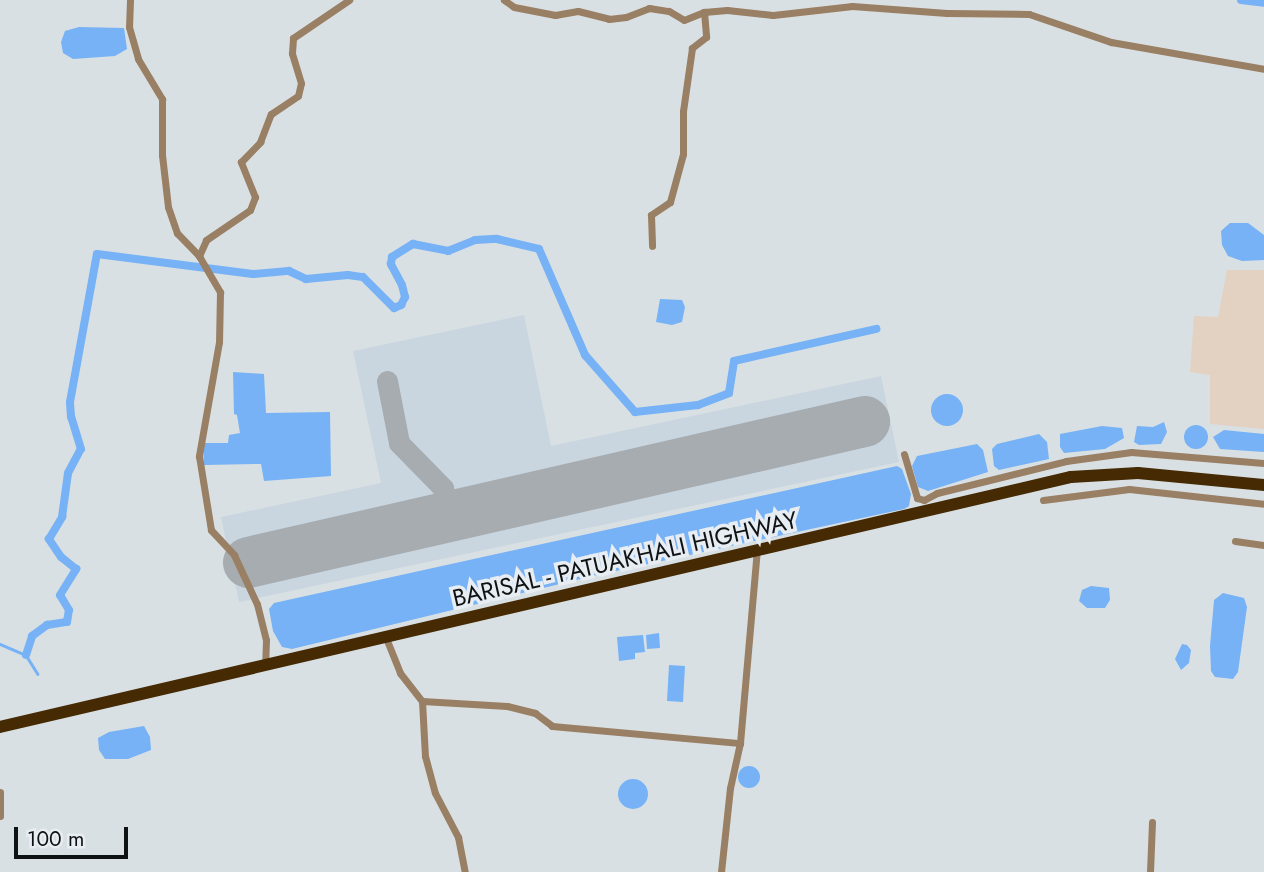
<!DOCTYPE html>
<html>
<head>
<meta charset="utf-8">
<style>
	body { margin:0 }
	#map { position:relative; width:1264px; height:872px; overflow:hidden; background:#d9e0e4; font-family:Jost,sans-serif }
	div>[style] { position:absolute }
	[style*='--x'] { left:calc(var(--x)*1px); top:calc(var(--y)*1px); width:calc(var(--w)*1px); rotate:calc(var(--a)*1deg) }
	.industrial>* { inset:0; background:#e3d1c1 }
	.built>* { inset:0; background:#c9d5df }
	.water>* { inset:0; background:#76b2f5 }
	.round { border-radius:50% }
	.stream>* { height:2.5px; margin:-1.25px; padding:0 1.25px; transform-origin:1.25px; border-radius:1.25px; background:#76b2f5 }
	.canal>* { height:8px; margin:-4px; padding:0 4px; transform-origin:4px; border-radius:4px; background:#76b2f5 }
	.taxiway>* { height:21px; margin:-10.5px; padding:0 10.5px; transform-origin:10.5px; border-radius:10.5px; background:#a6acb0 }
	.runway>* { height:51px; margin:-25.5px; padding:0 25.5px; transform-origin:25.5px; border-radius:25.5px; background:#a6acb0 }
	.minor>* { height:7px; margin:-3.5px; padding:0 3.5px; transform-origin:3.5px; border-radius:3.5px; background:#997f63 }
	.trunk>* { height:12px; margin:-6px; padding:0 6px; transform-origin:6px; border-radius:6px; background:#452a04 }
	span { translate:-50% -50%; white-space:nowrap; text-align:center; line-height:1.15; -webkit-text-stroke:7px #e7edf2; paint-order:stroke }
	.street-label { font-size:24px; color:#0f1213 }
	.scale { position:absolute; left:14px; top:827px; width:114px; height:32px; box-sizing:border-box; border:4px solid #0f1213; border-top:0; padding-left:9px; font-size:21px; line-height:24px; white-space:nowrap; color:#0f1213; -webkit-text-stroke:5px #e7edf2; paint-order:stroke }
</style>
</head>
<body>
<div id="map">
	<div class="industrial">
		<i style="clip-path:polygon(1227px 270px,1264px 270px,1264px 429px,1210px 424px,1210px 375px,1190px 372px,1194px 316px,1218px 317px)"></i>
	</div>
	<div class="built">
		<i style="clip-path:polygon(524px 315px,551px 446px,881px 376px,899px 462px,239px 602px,221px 517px,381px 483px,353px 351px)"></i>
	</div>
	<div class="water">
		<i style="clip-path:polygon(79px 27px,124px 28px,127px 49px,115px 56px,73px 59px,63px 53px,61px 42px,65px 31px)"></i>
		<i style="clip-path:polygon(1230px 223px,1248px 223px,1264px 235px,1264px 260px,1242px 261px,1228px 256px,1222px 245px,1221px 231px)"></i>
		<i style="clip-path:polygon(660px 299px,682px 300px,685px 307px,682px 322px,672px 325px,656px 322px)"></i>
		<i style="clip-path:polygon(233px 372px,264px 374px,266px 413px,330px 412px,331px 476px,264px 481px,261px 464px,204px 465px,203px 443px,228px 443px,229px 435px,240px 433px,237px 415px,234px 414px)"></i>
		<i class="round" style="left:931px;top:394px;width:32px;height:32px"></i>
		<i style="clip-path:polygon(1164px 422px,1167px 432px,1161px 444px,1139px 445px,1134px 442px,1137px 426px,1153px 427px)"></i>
		<i class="round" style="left:1184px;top:425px;width:24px;height:24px"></i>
		<i style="clip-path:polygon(1102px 426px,1122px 428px,1124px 438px,1105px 449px,1064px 453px,1060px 447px,1060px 434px)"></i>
		<i style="clip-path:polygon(1224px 430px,1264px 434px,1264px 452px,1220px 449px,1213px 437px)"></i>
		<i style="clip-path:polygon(1039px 434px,1047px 442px,1049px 459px,999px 470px,994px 466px,992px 449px,997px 444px)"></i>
		<i style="clip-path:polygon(977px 444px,983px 450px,988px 472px,928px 491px,918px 487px,912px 466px,917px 456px)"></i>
		<i style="clip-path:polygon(897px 466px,902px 469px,911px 494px,909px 506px,904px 509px,597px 575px,292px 649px,282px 647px,273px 631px,269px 609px,274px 603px)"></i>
		<i style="clip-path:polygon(1091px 586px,1109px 588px,1110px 600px,1105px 608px,1087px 608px,1079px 601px,1082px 590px)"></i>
		<i style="clip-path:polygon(1223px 593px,1244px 598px,1247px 607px,1238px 672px,1233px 679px,1215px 677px,1211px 671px,1210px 646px,1214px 600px)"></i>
		<i style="clip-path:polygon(659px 633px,660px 648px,647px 649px,646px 635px)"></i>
		<i style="clip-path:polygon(643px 635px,645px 652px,635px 653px,635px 659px,619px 661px,617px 637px)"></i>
		<i style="clip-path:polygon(1182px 644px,1187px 645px,1191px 650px,1189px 663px,1181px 670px,1175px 659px)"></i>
		<i style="clip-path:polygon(669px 665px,685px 666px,683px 702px,667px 701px)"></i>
		<i style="clip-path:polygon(144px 726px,150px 737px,151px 750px,128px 759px,105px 759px,99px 750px,98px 738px,109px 732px)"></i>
		<i class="round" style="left:738px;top:766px;width:22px;height:22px"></i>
		<i class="round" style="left:618px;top:779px;width:30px;height:30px"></i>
	</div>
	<div class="stream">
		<i style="--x:0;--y:644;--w:28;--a:23"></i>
		<i style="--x:26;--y:655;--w:22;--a:58"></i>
	</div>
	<div class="canal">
		<i style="--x:1241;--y:0;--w:23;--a:7"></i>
		<i style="--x:26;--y:655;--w:20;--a:-72"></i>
		<i style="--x:32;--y:636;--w:19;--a:-36"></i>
		<i style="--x:47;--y:625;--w:20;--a:-9"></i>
		<i style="--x:67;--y:622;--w:12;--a:-81"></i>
		<i style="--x:69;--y:610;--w:17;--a:-121"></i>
		<i style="--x:60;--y:595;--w:31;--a:-58"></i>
		<i style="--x:76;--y:569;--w:19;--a:-141"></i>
		<i style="--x:61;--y:557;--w:22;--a:-124"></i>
		<i style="--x:49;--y:539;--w:26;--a:-59"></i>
		<i style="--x:62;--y:517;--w:44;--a:-82.2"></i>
		<i style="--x:68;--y:473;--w:27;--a:-62"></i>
		<i style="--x:81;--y:449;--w:34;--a:-107"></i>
		<i style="--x:71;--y:417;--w:15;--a:-94"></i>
		<i style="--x:70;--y:402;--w:150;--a:-79.7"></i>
		<i style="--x:97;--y:254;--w:157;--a:7.3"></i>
		<i style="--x:253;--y:274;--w:36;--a:-5"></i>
		<i style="--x:289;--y:271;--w:19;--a:25"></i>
		<i style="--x:306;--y:279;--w:42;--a:-5.4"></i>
		<i style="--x:348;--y:275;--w:15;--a:8"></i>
		<i style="--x:363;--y:277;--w:44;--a:45"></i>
		<i style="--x:394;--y:308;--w:8;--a:-23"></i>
		<i style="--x:401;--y:305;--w:9;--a:-63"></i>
		<i style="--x:405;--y:297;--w:12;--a:-104"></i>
		<i style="--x:402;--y:285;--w:24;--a:-118"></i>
		<i style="--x:391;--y:264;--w:7;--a:-82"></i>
		<i style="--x:392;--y:257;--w:25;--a:-32"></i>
		<i style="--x:413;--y:244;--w:36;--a:11"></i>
		<i style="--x:448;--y:251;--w:29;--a:-22"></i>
		<i style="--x:475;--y:240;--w:22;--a:-3"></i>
		<i style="--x:497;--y:239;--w:43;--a:13.4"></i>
		<i style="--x:539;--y:249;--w:116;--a:66.5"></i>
		<i style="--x:585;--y:355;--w:76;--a:48.7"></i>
		<i style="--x:635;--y:412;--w:63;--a:-6.3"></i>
		<i style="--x:698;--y:405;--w:33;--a:-21"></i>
		<i style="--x:729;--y:393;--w:32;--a:-81"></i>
		<i style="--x:734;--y:361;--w:146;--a:-12.7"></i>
	</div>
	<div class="taxiway">
		<i style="--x:387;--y:381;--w:63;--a:79"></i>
		<i style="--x:399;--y:443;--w:63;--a:45.6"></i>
		<i style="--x:443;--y:488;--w:28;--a:80"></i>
	</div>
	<div class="runway">
		<i style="--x:248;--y:562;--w:632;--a:-12.89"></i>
	</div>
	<div class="minor">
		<i style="--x:130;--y:0;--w:27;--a:92"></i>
		<i style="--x:129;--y:27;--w:33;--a:74"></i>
		<i style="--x:138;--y:59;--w:47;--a:59"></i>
		<i style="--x:162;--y:99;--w:56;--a:90"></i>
		<i style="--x:162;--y:155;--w:52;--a:83.4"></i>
		<i style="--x:168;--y:207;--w:28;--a:71"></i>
		<i style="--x:177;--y:233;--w:32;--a:46"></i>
		<i style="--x:199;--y:256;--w:42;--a:59.7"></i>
		<i style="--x:220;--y:292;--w:50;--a:91.1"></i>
		<i style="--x:219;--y:342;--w:116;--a:100"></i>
		<i style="--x:199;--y:456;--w:75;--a:80.8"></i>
		<i style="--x:211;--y:530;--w:34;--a:47"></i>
		<i style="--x:234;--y:555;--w:54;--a:64.9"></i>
		<i style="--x:257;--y:604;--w:37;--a:76"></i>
		<i style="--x:266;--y:640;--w:25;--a:92"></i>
		<i style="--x:504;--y:0;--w:12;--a:35"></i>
		<i style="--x:514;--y:7;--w:42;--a:11"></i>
		<i style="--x:555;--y:15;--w:23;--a:-10"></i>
		<i style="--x:578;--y:11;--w:32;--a:14"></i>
		<i style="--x:609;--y:19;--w:17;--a:-7"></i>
		<i style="--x:626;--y:17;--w:25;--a:-21"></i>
		<i style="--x:649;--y:8;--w:20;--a:9"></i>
		<i style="--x:669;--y:11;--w:17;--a:31"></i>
		<i style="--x:684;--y:20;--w:22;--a:-22"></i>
		<i style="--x:704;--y:12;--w:25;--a:85"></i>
		<i style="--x:706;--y:37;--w:18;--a:142"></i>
		<i style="--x:692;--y:48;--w:64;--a:98.1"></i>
		<i style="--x:683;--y:111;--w:43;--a:90"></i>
		<i style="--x:683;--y:154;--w:50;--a:105.2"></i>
		<i style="--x:670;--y:202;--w:23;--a:146"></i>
		<i style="--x:651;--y:215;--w:31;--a:88"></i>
		<i style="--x:704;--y:12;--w:23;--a:-5"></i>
		<i style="--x:727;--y:10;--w:46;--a:6.2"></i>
		<i style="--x:773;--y:15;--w:80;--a:-6.5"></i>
		<i style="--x:852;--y:6;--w:95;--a:4.2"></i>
		<i style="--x:947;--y:13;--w:82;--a:0.7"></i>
		<i style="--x:1029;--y:14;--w:87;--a:18.9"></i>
		<i style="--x:1111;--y:42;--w:155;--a:10"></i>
		<i style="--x:199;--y:256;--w:17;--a:-66"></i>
		<i style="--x:206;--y:240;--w:53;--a:-34.3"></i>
		<i style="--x:250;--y:210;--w:14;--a:-69"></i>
		<i style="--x:255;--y:197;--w:38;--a:-112"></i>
		<i style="--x:241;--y:162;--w:28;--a:-46"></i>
		<i style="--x:260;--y:142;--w:30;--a:-69"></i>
		<i style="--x:271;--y:114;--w:32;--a:-34"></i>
		<i style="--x:298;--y:96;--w:13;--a:-77"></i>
		<i style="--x:301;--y:83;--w:31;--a:-107"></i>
		<i style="--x:292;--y:53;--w:15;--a:-86"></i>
		<i style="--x:293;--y:38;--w:68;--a:-34.2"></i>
		<i style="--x:904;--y:454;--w:46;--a:73.5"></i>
		<i style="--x:917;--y:498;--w:7;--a:16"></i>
		<i style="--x:924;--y:500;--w:15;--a:-28"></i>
		<i style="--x:937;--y:493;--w:133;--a:-13.9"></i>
		<i style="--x:1066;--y:461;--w:66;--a:-7.9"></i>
		<i style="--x:1131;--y:452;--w:133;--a:4.7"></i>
		<i style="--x:1043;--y:500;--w:87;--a:-7.3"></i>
		<i style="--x:1129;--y:489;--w:136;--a:6.3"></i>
		<i style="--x:1235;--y:541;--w:29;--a:8"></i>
		<i style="--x:386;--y:638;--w:38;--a:68"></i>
		<i style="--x:400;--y:673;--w:36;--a:52"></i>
		<i style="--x:422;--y:701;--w:85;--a:3.4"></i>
		<i style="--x:507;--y:706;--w:29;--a:14"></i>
		<i style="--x:535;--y:713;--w:21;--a:37"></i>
		<i style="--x:552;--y:726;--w:189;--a:5.2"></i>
		<i style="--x:422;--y:701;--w:55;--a:86.9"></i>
		<i style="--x:425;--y:756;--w:38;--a:75"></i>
		<i style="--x:435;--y:793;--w:50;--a:62.4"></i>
		<i style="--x:458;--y:837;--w:36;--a:79"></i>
		<i style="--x:0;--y:792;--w:24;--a:90"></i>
		<i style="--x:721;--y:872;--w:84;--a:-83.9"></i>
		<i style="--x:730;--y:788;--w:46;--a:-77.5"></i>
		<i style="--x:740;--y:743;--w:194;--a:-85"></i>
		<i style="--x:1150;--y:872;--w:50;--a:-87.7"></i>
	</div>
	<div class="trunk">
		<i style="--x:0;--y:727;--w:1100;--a:-13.14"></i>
		<i style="--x:1071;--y:477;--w:67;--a:-3.4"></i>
		<i style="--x:1138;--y:473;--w:127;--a:5.4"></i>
	</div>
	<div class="street-label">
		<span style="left:625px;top:559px;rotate:-13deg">BARISAL - PATUAKHALI HIGHWAY</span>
	</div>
	<div class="scale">100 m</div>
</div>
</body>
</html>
